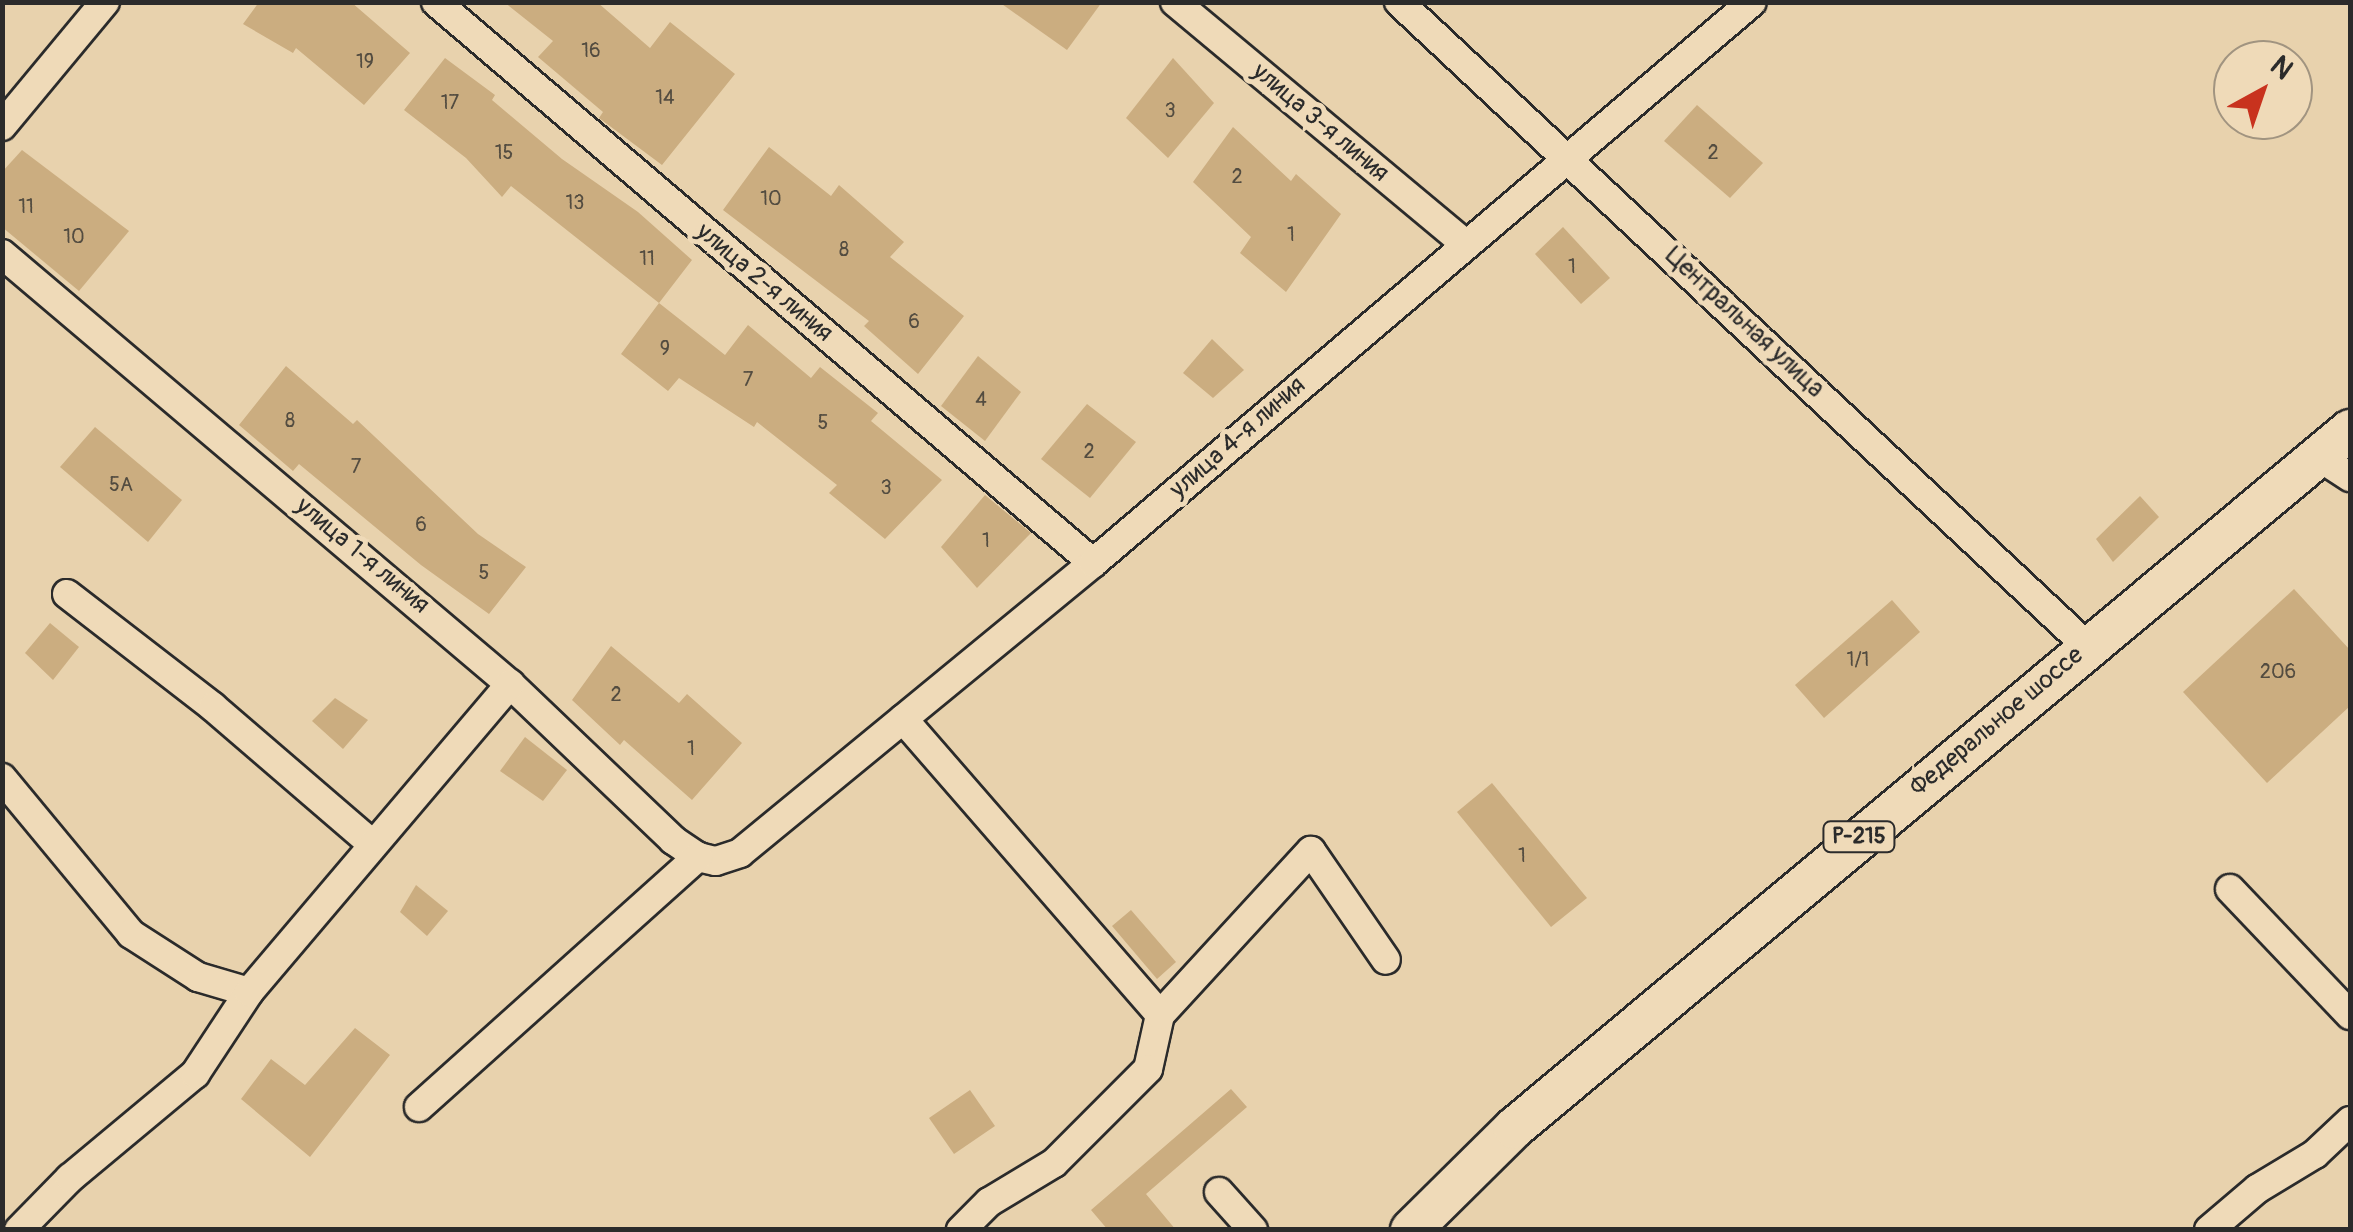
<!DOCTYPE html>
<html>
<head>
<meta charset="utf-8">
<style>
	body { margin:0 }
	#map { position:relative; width:2353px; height:1232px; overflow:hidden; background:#e8d2ad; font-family:Pangolin,sans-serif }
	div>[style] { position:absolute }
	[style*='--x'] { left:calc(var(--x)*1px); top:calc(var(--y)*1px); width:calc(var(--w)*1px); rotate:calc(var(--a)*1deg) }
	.building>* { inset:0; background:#cbad80 }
	.roads { filter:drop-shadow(2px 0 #2b2b2b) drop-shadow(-2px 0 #2b2b2b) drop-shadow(0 2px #2b2b2b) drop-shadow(0 -2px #2b2b2b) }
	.minor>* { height:28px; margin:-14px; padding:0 14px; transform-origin:14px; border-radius:14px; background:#efdab8 }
	.highway>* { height:40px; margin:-20px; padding:0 20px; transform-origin:20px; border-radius:20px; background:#efdab8 }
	span { translate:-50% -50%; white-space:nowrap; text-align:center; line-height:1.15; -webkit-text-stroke:10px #efdab8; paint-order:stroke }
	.number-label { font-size:20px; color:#534c40 }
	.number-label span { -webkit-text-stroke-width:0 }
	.shield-label span { padding:2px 8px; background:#efdab8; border:2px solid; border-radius:8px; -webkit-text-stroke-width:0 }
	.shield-label { font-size:22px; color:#2b2b2b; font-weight:700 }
	.street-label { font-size:25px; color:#2b2b2b }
	.frame { position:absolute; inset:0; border:5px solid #2b2b2b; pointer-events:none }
	.north { position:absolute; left:2213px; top:40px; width:100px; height:100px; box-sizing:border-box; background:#efdab8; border:2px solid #a19480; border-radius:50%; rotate:40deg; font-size:28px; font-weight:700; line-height:40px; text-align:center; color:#2b2b2b }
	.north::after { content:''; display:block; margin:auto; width:35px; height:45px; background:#c8321e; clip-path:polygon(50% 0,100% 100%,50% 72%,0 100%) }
</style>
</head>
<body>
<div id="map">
	<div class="building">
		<i style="clip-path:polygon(259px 2px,351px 2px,410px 53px,364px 105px,296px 48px,293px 53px,243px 24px)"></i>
		<i style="clip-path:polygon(504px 2px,597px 2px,650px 48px,670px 22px,735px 74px,662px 165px,599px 118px,603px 112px,538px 57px,553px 41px)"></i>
		<i style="clip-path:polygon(999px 2px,1102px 2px,1067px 50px)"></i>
		<i style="clip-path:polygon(445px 58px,495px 95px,492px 100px,562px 159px,638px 212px,692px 260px,659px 303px,511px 186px,502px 197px,466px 158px,404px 110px)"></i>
		<i style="clip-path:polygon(1173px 58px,1214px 103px,1168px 158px,1126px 118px)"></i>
		<i style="clip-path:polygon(1697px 105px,1763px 163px,1730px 198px,1664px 141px)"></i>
		<i style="clip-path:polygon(1233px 127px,1291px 181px,1296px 174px,1341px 214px,1286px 292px,1240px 253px,1251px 237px,1193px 182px)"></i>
		<i style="clip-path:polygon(769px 147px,831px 196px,839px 185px,904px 242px,890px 257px,964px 316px,918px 374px,864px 326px,869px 321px,723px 210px)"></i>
		<i style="clip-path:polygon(22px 150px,129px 231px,79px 291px,2px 227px,2px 172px)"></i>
		<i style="clip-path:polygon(1563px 227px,1610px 278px,1581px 304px,1535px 254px)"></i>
		<i style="clip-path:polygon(659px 303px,725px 355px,748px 325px,811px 378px,820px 367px,878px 413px,871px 421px,942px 480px,885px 539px,829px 493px,837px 485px,757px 422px,754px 427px,679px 378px,668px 391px,621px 354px)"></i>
		<i style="clip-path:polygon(1212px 339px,1244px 370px,1213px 398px,1183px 373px)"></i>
		<i style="clip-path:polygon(978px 356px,1021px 392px,985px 441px,941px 406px)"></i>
		<i style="clip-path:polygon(286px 366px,353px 424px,357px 420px,478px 534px,526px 567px,489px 614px,421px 565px,299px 464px,293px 471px,239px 425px)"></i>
		<i style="clip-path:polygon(1087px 404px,1136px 442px,1090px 498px,1041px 459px)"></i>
		<i style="clip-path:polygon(95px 427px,182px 500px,148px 542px,60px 467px)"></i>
		<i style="clip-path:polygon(985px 495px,1031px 533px,977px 588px,941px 547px)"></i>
		<i style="clip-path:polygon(2140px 496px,2159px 517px,2113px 562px,2096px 539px)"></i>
		<i style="clip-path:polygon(2294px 589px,2350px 650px,2350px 706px,2267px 783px,2183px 692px)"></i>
		<i style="clip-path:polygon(1892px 600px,1920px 632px,1824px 718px,1795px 685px)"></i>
		<i style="clip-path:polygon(50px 623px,79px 647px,53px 680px,25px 653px)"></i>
		<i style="clip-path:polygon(611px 646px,679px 703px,687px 694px,742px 743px,692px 800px,624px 740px,620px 745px,572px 700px)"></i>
		<i style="clip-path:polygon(335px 698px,368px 720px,343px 749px,312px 721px)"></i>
		<i style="clip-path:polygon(525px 737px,567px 770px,543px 801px,500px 771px)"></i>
		<i style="clip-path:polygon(1492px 783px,1587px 898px,1551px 927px,1457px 812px)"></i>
		<i style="clip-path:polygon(416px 885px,448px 911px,427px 936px,400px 912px)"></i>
		<i style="clip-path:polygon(1131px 910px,1176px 962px,1157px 979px,1112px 926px)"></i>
		<i style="clip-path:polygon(355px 1028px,390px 1055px,310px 1157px,241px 1099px,271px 1059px,305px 1085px)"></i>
		<i style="clip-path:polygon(1231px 1089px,1247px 1107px,1146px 1194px,1176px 1230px,1108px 1230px,1091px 1210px)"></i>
		<i style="clip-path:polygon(970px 1090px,995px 1126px,954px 1154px,929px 1118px)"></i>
	</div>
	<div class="roads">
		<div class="minor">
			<i style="--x:436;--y:2;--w:864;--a:40.49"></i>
			<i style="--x:1175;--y:2;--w:378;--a:39.8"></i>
			<i style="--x:1399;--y:2;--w:942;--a:43.11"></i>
			<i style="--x:2;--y:126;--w:161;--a:-50.3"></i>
			<i style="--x:2;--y:254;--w:666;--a:40.25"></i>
			<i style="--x:510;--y:684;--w:226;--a:43.7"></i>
			<i style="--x:673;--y:840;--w:30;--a:34"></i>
			<i style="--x:698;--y:857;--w:18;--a:13"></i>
			<i style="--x:716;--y:861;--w:25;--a:-18"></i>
			<i style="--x:740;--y:853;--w:457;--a:-39.4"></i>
			<i style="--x:1093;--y:563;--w:865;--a:-40.41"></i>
			<i style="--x:2319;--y:457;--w:37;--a:33"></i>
			<i style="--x:67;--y:594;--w:185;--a:37.7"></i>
			<i style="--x:213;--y:707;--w:210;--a:40.7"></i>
			<i style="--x:903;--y:719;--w:392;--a:49"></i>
			<i style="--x:1160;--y:1015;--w:55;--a:102.5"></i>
			<i style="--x:1148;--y:1069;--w:133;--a:135"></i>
			<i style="--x:1054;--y:1163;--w:76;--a:149"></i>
			<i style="--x:989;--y:1202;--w:40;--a:135"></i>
			<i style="--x:2;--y:778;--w:202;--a:50.4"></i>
			<i style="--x:131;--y:934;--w:80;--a:32.7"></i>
			<i style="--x:198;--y:977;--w:53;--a:16.4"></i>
			<i style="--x:2230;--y:889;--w:174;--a:46.4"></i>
			<i style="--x:1160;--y:1015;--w:223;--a:-47.4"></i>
			<i style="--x:1311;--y:851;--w:132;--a:55.5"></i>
			<i style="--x:419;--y:1107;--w:375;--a:-41.9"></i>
			<i style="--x:1219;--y:1192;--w:51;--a:48.2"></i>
			<i style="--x:19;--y:1230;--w:73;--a:-45.6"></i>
			<i style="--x:70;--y:1178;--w:163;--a:-39.8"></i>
			<i style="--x:195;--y:1074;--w:98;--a:-56.6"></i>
			<i style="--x:249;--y:992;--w:404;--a:-49.7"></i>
			<i style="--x:2209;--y:1230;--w:63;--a:-40.5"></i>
			<i style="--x:2257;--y:1189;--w:68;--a:-31.1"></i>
			<i style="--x:2315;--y:1154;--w:48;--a:-43.3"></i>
		</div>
		<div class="highway">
			<i style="--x:1411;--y:1230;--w:145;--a:-44.7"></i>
			<i style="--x:1514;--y:1128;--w:1089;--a:-39.86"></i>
		</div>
	</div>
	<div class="number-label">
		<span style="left:591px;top:50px">16</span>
		<span style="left:365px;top:61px">19</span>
		<span style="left:665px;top:97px">14</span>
		<span style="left:450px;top:102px">17</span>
		<span style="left:1170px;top:110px">3</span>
		<span style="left:504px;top:152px">15</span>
		<span style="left:1713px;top:152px">2</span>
		<span style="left:1237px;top:176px">2</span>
		<span style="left:771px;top:198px">10</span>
		<span style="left:575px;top:202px">13</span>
		<span style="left:26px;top:206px">11</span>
		<span style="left:1291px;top:234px">1</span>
		<span style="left:74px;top:236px">10</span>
		<span style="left:844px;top:249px">8</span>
		<span style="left:647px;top:258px">11</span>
		<span style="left:1572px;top:266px">1</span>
		<span style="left:914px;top:321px">6</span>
		<span style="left:665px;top:348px">9</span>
		<span style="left:748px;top:379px">7</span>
		<span style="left:981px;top:399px">4</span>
		<span style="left:290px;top:420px">8</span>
		<span style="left:823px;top:422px">5</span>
		<span style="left:1089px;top:451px">2</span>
		<span style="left:356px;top:466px">7</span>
		<span style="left:121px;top:484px">5А</span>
		<span style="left:886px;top:487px">3</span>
		<span style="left:421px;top:524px">6</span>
		<span style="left:986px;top:540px">1</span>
		<span style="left:484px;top:572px">5</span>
		<span style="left:1858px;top:659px">1/1</span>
		<span style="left:2278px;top:671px">206</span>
		<span style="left:616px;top:694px">2</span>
		<span style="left:691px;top:748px">1</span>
		<span style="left:1522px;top:855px">1</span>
	</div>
	<div class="shield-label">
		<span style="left:1859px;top:837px">Р-215</span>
	</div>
	<div class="street-label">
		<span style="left:1320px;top:123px;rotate:40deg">улица 3-я линия</span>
		<span style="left:764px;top:283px;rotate:40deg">улица 2-я линия</span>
		<span style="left:1744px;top:323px;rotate:43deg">Центральная улица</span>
		<span style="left:1238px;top:438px;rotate:-41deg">улица 4-я линия</span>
		<span style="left:362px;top:556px;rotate:40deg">улица 1-я линия</span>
		<span style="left:1997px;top:722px;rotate:-40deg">Федеральное шоссе</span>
	</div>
	<div class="frame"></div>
	<div class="north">N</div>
</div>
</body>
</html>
